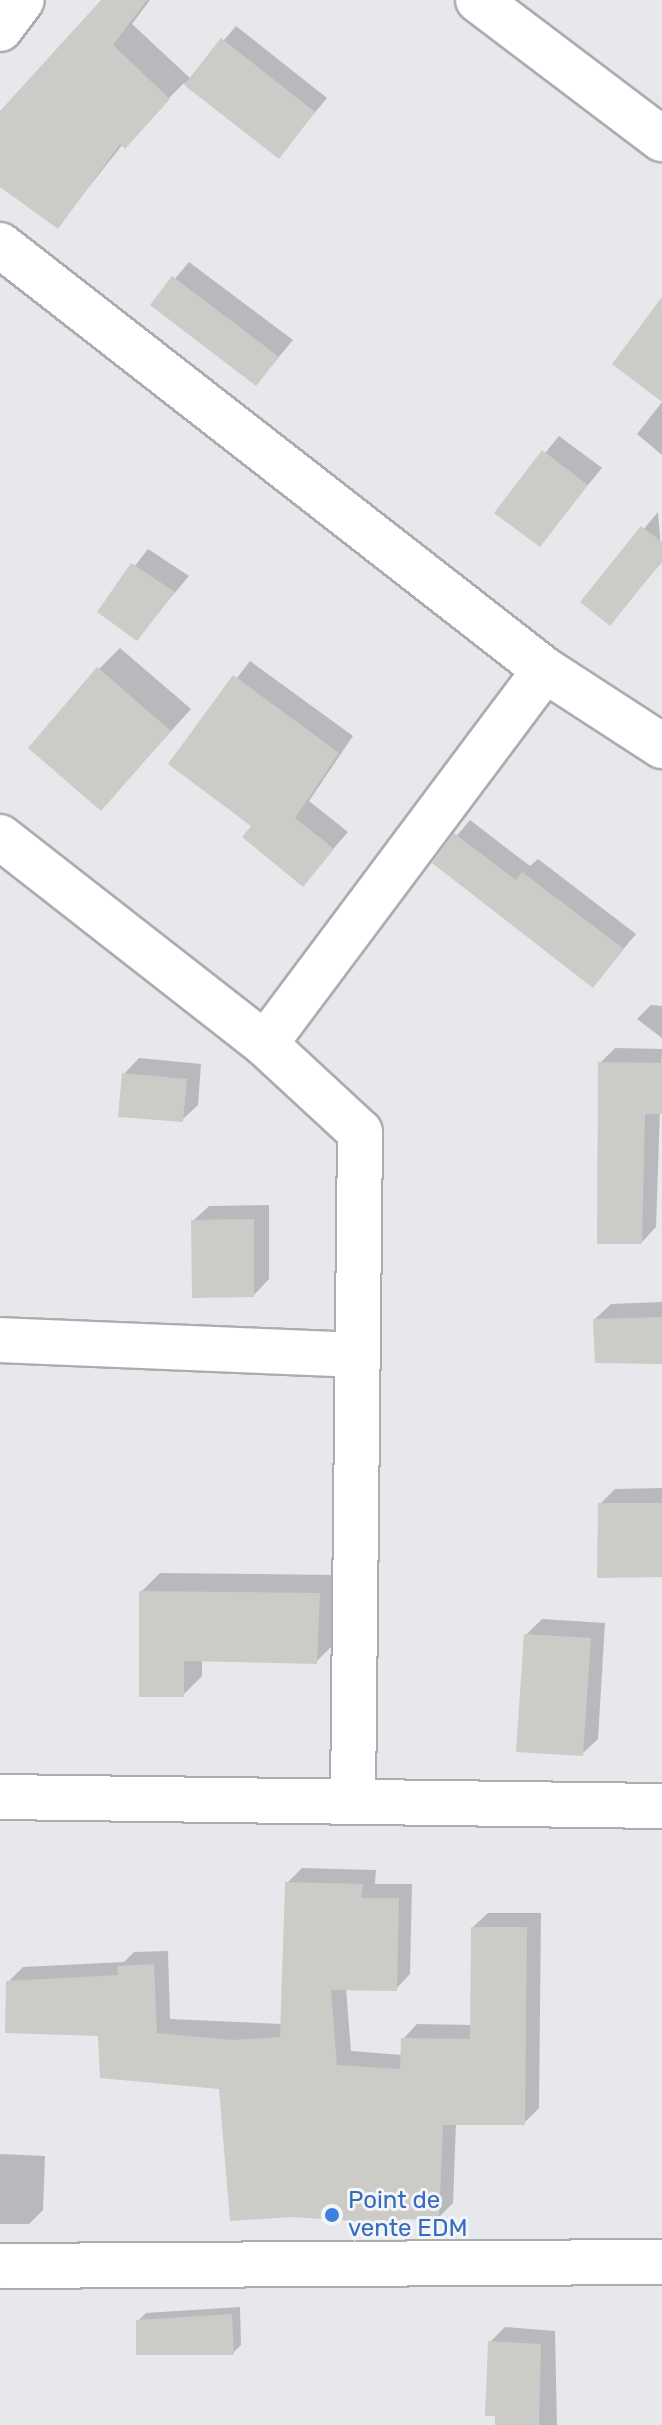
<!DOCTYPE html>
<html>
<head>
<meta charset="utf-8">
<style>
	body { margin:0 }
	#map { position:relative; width:662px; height:2425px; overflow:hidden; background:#e6e8eb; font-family:Rubik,sans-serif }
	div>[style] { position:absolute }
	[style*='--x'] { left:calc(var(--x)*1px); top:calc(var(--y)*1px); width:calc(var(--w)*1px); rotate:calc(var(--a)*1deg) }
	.shadow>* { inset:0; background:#0003 }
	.building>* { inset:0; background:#cdcbc8 }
	.roads { filter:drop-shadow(2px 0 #abadb0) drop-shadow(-2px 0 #abadb0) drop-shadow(0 2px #abadb0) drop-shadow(0 -2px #abadb0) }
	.minor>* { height:44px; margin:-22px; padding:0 22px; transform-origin:22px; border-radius:22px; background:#fff }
	.dots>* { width:22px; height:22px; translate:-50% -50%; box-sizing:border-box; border:4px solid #f3f5f8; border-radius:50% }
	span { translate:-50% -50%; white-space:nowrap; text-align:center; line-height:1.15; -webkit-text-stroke:6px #f3f5f8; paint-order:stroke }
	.shop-label { font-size:24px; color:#366cbe }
	.left { translate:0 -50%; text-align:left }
</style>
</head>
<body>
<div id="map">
	<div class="shadow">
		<i style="clip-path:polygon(104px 0,150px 0,132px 24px,191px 79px,236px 26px,327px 98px,279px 156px,184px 83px,123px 144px,58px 226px,0 184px,0 115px)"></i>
		<i style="clip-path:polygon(189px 262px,293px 340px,256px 384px,153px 305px)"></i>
		<i style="clip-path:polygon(662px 402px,662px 455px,637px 434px)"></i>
		<i style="clip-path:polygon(559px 436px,602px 468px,539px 544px,497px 512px)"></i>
		<i style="clip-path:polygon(658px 512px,662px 562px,610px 623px,583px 602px)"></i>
		<i style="clip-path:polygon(148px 549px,189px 576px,136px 639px,99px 612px)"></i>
		<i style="clip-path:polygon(120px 648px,191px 709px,101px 809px,99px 669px)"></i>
		<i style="clip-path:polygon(250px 661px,353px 736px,309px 801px,348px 832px,303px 884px,254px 826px,170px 764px)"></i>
		<i style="clip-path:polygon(470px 820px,530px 866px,538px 859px,636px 934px,593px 985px,434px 863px)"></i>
		<i style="clip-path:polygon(651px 1005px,662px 1006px,662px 1038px,637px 1019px)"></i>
		<i style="clip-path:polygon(615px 1048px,662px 1049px,656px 1227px,642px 1242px,600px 1063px)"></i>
		<i style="clip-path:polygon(139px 1058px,201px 1064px,198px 1105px,182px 1120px,124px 1074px)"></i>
		<i style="clip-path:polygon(269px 1205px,269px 1279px,254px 1295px,193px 1221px,209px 1206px)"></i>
		<i style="clip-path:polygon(662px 1302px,662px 1361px,595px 1319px,611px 1304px)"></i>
		<i style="clip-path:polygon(662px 1488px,662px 1575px,600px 1504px,615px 1489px)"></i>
		<i style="clip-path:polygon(160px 1573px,338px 1575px,335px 1643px,316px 1662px,202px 1659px,202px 1676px,183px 1695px,141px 1592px)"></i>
		<i style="clip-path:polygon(542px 1619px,605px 1623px,598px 1739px,582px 1754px,526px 1635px)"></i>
		<i style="clip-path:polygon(302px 1868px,376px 1870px,375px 1884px,412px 1884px,410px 1974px,396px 1989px,346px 1988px,351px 2051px,402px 2055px,403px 2039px,417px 2024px,473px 2025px,473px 1927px,488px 1913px,541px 1913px,539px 2108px,524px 2123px,456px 2123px,453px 2203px,438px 2218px,403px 2217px,398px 2222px,221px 2087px,100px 2034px,8px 1982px,23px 1967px,124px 1962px,134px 1952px,168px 1951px,170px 2019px,282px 2024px,287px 1883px)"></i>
		<i style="clip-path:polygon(0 2154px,45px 2156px,43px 2210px,29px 2224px,0 2224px)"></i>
		<i style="clip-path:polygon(240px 2307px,241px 2345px,233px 2353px,138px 2321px,146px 2313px)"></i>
		<i style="clip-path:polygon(505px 2327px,555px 2331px,557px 2425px,564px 2425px,497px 2425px,490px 2342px)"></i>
	</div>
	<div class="building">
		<i style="clip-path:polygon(101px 0,147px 0,113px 45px,170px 99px,125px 149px,120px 144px,58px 229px,0 187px,0 111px)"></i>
		<i style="clip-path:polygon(221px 38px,315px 112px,279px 159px,184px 85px)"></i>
		<i style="clip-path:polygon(172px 276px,279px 357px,256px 386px,150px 305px)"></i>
		<i style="clip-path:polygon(662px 297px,662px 402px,612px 364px)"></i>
		<i style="clip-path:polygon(542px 450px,588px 485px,540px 547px,494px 513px)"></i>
		<i style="clip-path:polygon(641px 526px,662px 542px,662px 561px,610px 626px,580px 602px)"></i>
		<i style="clip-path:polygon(131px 563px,175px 592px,137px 641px,97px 612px)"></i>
		<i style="clip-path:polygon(97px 667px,171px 731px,101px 811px,28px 748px)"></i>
		<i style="clip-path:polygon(233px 675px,339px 753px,295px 818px,334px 849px,303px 887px,242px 837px,251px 826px,168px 764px)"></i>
		<i style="clip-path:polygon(454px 833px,516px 880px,522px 872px,624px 949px,593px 988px,432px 863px)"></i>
		<i style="clip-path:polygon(598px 1062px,662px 1063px,662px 1114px,645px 1114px,642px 1244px,597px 1244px)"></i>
		<i style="clip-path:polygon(122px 1073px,187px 1079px,183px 1122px,118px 1117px)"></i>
		<i style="clip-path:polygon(254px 1219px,254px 1297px,192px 1298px,191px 1220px)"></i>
		<i style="clip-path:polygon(662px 1317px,662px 1364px,595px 1363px,593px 1319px)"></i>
		<i style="clip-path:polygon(598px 1503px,662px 1503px,662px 1577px,597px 1578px)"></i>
		<i style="clip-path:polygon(139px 1591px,320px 1593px,317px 1664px,184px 1661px,184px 1697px,139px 1697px)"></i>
		<i style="clip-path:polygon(524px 1634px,591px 1638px,583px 1756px,516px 1752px)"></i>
		<i style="clip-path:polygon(285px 1882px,363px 1884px,361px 1898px,399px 1898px,397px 1991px,331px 1990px,337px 2065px,400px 2069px,401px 2038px,470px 2039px,471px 1927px,527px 1927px,525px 2125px,443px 2125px,439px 2220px,400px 2219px,399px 2224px,291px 2217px,230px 2221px,219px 2089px,100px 2078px,98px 2036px,5px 2033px,6px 1981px,118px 1975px,117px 1966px,154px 1964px,157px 2033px,232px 2040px,280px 2037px)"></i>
		<i style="clip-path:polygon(232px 2314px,234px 2355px,136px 2355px,136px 2320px)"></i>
		<i style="clip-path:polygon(488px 2341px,541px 2344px,539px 2425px,495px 2425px,495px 2416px,485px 2416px)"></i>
	</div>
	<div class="roads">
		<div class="minor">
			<i style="--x:478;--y:0;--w:231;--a:37.1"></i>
			<i style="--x:0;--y:29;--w:36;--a:-53"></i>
			<i style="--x:0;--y:245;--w:691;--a:37.95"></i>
			<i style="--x:545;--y:670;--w:140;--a:33"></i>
			<i style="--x:0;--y:837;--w:336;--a:38"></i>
			<i style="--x:265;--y:1044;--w:129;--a:42.8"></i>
			<i style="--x:360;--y:1132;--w:670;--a:90.6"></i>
			<i style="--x:265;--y:1044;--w:467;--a:-53.2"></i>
			<i style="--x:0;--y:1340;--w:355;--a:2.4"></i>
			<i style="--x:0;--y:1797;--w:662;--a:0.78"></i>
			<i style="--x:0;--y:2266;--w:662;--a:-0.35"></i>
		</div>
	</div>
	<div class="dots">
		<i style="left:332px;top:2215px;background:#3f7fe0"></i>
	</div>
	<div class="shop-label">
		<span class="left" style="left:348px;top:2215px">Point de<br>vente EDM</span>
	</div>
</div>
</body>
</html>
